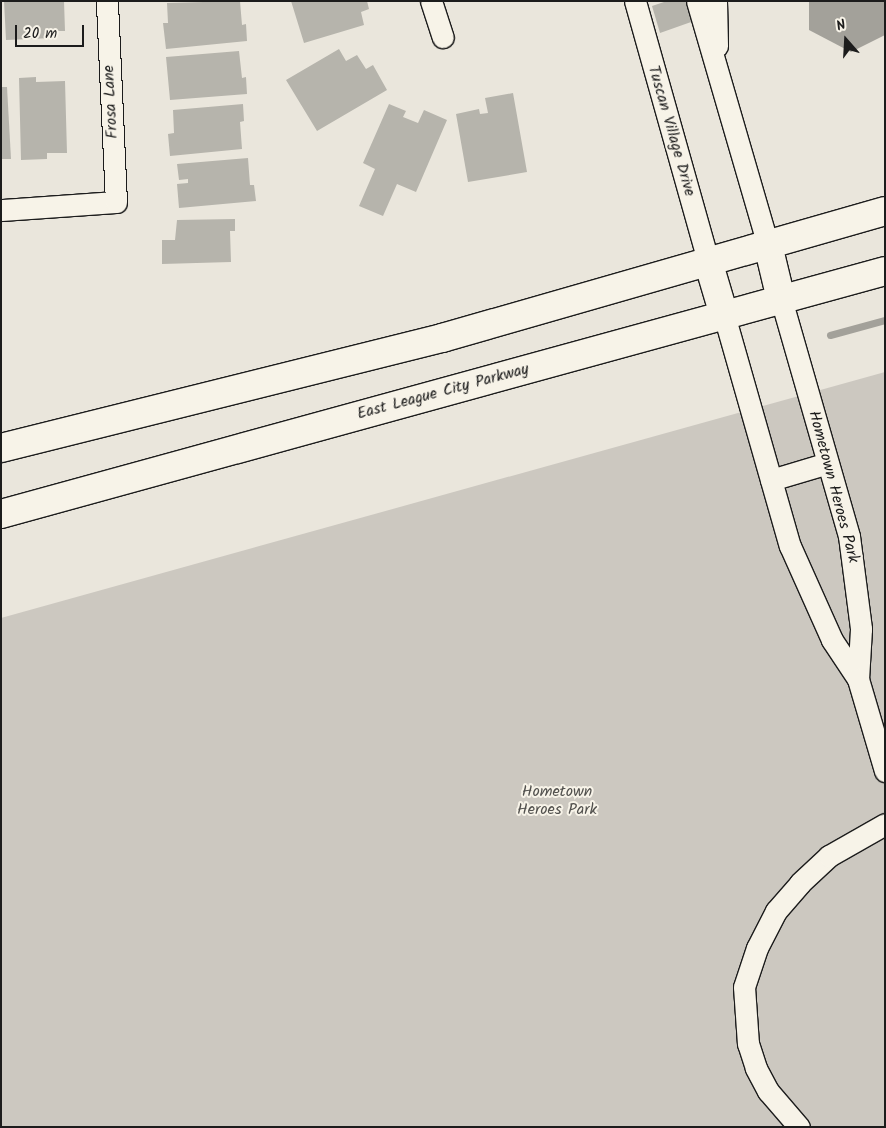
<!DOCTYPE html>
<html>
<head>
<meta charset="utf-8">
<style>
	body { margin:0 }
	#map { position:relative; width:886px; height:1128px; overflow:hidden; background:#eae6dc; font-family:Kalam,sans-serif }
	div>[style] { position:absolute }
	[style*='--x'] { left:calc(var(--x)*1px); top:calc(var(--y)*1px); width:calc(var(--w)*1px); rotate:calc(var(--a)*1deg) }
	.green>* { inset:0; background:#ccc8c0 }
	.water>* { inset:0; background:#a3a19a }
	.stream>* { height:7px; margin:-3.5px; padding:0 3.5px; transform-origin:3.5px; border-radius:3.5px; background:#a3a19a }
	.building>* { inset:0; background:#b6b4ac }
	.roads { filter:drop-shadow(1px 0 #1c1c1c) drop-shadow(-1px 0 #1c1c1c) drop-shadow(0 1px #1c1c1c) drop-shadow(0 -1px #1c1c1c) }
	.minor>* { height:21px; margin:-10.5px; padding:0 10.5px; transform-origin:10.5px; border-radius:10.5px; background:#f7f3e8 }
	.primary>* { height:28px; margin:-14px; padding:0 14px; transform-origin:14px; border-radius:14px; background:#f7f3e8 }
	span { translate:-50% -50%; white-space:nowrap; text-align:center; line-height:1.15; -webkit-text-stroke:4px #f7f3e8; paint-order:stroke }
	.street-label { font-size:16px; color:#1c1c1c }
	.park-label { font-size:16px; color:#51504d }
	.frame { position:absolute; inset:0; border:2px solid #1c1c1c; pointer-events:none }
	.north { position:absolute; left:821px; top:15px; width:50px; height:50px; -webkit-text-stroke:4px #f7f3e8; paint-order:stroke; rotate:341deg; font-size:14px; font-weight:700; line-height:20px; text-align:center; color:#1c1c1c }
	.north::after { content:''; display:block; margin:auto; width:18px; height:22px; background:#1c1c1c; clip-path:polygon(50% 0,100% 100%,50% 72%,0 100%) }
	.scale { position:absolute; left:15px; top:25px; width:69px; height:22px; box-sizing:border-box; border:2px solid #1c1c1c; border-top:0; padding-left:6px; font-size:15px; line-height:18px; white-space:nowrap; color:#1c1c1c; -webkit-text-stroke:4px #f7f3e8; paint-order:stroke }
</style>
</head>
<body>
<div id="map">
	<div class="green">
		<i style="clip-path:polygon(885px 372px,885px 1127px,1px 1127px,1px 618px)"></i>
	</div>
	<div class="water">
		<i style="clip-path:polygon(809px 1px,885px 1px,885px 35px,851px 52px,809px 30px)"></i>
	</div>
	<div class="stream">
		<i style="--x:830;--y:335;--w:57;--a:-15.3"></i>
	</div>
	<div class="building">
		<i style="clip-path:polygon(4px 1px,64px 1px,65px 31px,52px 31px,52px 38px,6px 40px)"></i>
		<i style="clip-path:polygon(240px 1px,242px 25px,246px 24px,247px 41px,166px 49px,163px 23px,168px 23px,167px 3px)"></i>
		<i style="clip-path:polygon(291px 1px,367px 1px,369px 9px,361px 12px,364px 25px,304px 43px)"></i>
		<i style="clip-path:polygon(667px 1px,704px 1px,708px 16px,660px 33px,652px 6px)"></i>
		<i style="clip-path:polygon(339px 49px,346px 61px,357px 55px,366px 69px,373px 65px,387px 90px,317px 131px,286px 80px)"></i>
		<i style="clip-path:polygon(239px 51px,242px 78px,246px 77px,247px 94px,170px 100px,166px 57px)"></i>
		<i style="clip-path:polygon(36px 77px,36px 82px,65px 81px,67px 153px,47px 153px,47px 159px,21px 160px,19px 78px)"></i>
		<i style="clip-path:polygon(1px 87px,7px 87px,11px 159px,1px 159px)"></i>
		<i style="clip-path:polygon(513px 93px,527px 172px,468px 182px,456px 114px,479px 109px,480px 114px,488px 113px,485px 98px)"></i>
		<i style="clip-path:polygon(243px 104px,244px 121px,240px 122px,242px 149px,170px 156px,168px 134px,174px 133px,173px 110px)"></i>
		<i style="clip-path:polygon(389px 104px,406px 111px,403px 117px,418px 123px,424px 110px,447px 120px,416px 192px,397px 184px,383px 216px,359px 206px,375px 169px,363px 163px)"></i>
		<i style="clip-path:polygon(248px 158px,250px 185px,254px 185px,256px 201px,179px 208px,177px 184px,188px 183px,188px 179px,179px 180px,177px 164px)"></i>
		<i style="clip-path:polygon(235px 219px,235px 231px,230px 231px,231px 262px,162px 264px,162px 240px,175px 240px,177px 220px)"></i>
	</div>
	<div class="roads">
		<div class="minor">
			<i style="--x:431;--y:1;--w:38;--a:72"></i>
			<i style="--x:635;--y:1;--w:270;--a:74.3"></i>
			<i style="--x:697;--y:1;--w:254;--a:73.8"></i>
			<i style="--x:716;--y:1;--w:45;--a:88.7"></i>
			<i style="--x:1;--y:210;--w:115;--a:-4"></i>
			<i style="--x:116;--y:202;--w:201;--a:-92.6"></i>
			<i style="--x:781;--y:299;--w:247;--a:74"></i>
			<i style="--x:849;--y:536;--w:94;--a:82.6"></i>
			<i style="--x:861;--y:629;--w:50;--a:93.4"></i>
			<i style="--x:724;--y:315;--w:240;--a:74.1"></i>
			<i style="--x:790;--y:546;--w:103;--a:65.9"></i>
			<i style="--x:832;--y:640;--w:47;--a:56.3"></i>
			<i style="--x:858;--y:679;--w:96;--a:73.6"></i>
			<i style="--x:771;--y:480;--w:59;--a:-16.6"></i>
			<i style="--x:799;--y:1127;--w:48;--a:-130.7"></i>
			<i style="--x:768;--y:1091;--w:26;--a:-118"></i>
			<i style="--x:756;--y:1068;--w:25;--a:-108"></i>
			<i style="--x:748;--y:1044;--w:57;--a:-94"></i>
			<i style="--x:744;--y:987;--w:41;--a:-71.6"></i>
			<i style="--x:757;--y:948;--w:42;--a:-62.8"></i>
			<i style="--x:776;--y:911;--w:37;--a:-49"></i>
			<i style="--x:800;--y:883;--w:40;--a:-43"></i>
			<i style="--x:829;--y:856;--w:64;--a:-29.7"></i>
		</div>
		<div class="primary">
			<i style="--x:768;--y:245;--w:56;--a:76.5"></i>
			<i style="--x:708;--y:261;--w:56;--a:73.5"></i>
			<i style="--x:1;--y:448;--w:455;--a:-14"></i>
			<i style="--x:442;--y:338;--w:461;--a:-16"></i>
			<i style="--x:1;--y:514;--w:917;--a:-15.37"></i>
		</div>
	</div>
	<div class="street-label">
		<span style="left:111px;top:102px;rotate:-93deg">Frosa Lane</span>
		<span style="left:671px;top:131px;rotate:74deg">Tuscan Village Drive</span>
		<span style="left:443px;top:392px;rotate:-15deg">East League City Parkway</span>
		<span style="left:833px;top:487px;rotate:75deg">Hometown Heroes Park</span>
	</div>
	<div class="park-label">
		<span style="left:557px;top:801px">Hometown<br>Heroes Park</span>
	</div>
	<div class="frame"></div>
	<div class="north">N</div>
	<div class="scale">20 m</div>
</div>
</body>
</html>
